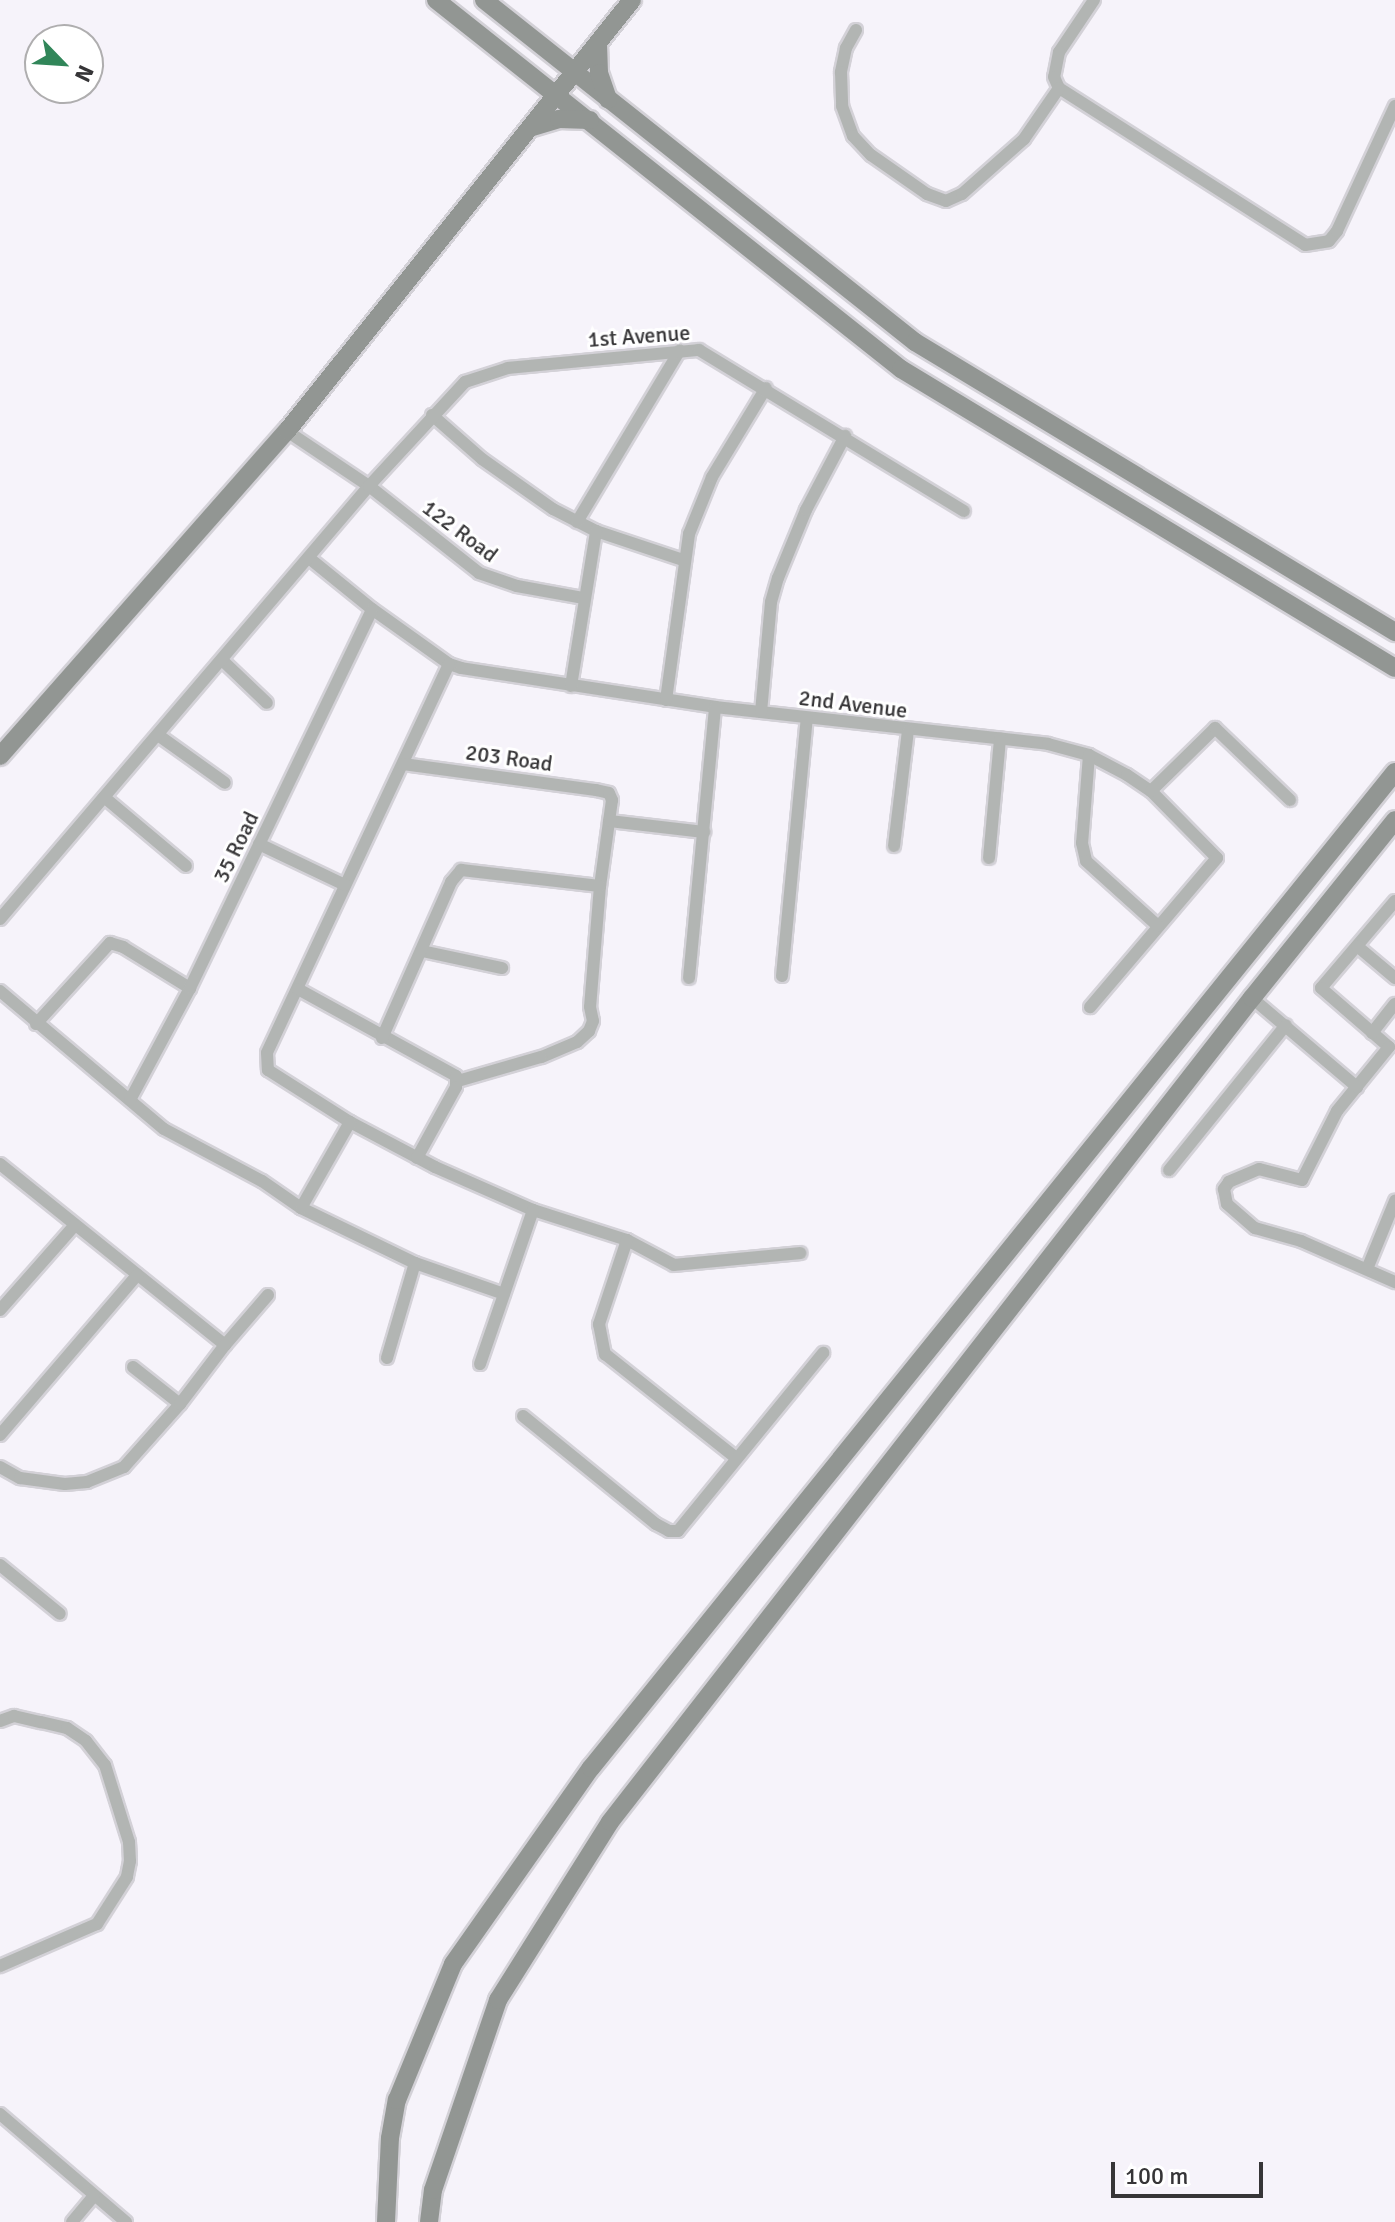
<!DOCTYPE html>
<html>
<head>
<meta charset="utf-8">
<style>
	body { margin:0 }
	#map { position:relative; width:1395px; height:2222px; overflow:hidden; background:#f6f3fa; font-family:Signika,sans-serif }
	div>[style] { position:absolute }
	[style*='--x'] { left:calc(var(--x)*1px); top:calc(var(--y)*1px); width:calc(var(--w)*1px); rotate:calc(var(--a)*1deg) }
	.roads { filter:drop-shadow(2px 0 #d3d1d7) drop-shadow(-2px 0 #d3d1d7) drop-shadow(0 2px #d3d1d7) drop-shadow(0 -2px #d3d1d7) }
	.street>* { height:12px; margin:-6px; padding:0 6px; transform-origin:6px; border-radius:6px; background:#b2b5b3 }
	.secondary>* { height:18px; margin:-9px; padding:0 9px; transform-origin:9px; border-radius:9px; background:#929693 }
	span { translate:-50% -50%; white-space:nowrap; text-align:center; line-height:1.15; -webkit-text-stroke:6px #fff; paint-order:stroke }
	.street-label { font-size:22px; color:#363537 }
	.north { position:absolute; left:24px; top:24px; width:80px; height:80px; box-sizing:border-box; background:#fff; border:2px solid #afaeaf; border-radius:50%; rotate:115deg; font-size:22px; font-weight:700; line-height:32px; text-align:center; color:#363537 }
	.north::after { content:''; display:block; margin:auto; width:28px; height:36px; background:#318659; clip-path:polygon(50% 0,100% 100%,50% 72%,0 100%) }
	.scale { position:absolute; left:1111px; top:2162px; width:152px; height:36px; box-sizing:border-box; border:4px solid #363537; border-top:0; padding-left:10px; font-size:24px; line-height:28px; white-space:nowrap; color:#363537; -webkit-text-stroke:6px #fff; paint-order:stroke }
</style>
</head>
<body>
<div id="map">
	<div class="roads">
		<div class="street">
			<i style="--x:1094;--y:0;--w:63;--a:123.9"></i>
			<i style="--x:1059;--y:52;--w:25;--a:101"></i>
			<i style="--x:1054;--y:77;--w:12;--a:66"></i>
			<i style="--x:1059;--y:88;--w:292;--a:32.5"></i>
			<i style="--x:1305;--y:245;--w:24;--a:-9"></i>
			<i style="--x:1329;--y:241;--w:13;--a:-51"></i>
			<i style="--x:1337;--y:231;--w:138;--a:-65.1"></i>
			<i style="--x:856;--y:30;--w:21;--a:119"></i>
			<i style="--x:846;--y:48;--w:25;--a:102"></i>
			<i style="--x:841;--y:72;--w:34;--a:88"></i>
			<i style="--x:842;--y:106;--w:32;--a:70"></i>
			<i style="--x:853;--y:136;--w:26;--a:47"></i>
			<i style="--x:871;--y:155;--w:68;--a:34.9"></i>
			<i style="--x:927;--y:194;--w:20;--a:20"></i>
			<i style="--x:946;--y:201;--w:17;--a:-24"></i>
			<i style="--x:962;--y:194;--w:83;--a:-41.6"></i>
			<i style="--x:1024;--y:139;--w:62;--a:-55.5"></i>
			<i style="--x:432;--y:415;--w:67;--a:41.3"></i>
			<i style="--x:482;--y:459;--w:87;--a:35.2"></i>
			<i style="--x:553;--y:509;--w:48;--a:27.1"></i>
			<i style="--x:596;--y:531;--w:92;--a:18.4"></i>
			<i style="--x:287;--y:431;--w:99;--a:33.9"></i>
			<i style="--x:369;--y:486;--w:140;--a:38.3"></i>
			<i style="--x:479;--y:573;--w:40;--a:18.9"></i>
			<i style="--x:517;--y:586;--w:68;--a:10.2"></i>
			<i style="--x:577;--y:522;--w:200;--a:-59.1"></i>
			<i style="--x:309;--y:558;--w:81;--a:39"></i>
			<i style="--x:372;--y:609;--w:95;--a:35.5"></i>
			<i style="--x:449;--y:664;--w:13;--a:18"></i>
			<i style="--x:461;--y:668;--w:257;--a:8.7"></i>
			<i style="--x:715;--y:707;--w:335;--a:6.3"></i>
			<i style="--x:1048;--y:744;--w:42;--a:15"></i>
			<i style="--x:1089;--y:755;--w:43;--a:27.8"></i>
			<i style="--x:1127;--y:775;--w:29;--a:34"></i>
			<i style="--x:1151;--y:791;--w:94;--a:45.4"></i>
			<i style="--x:1217;--y:858;--w:196;--a:130.4"></i>
			<i style="--x:222;--y:660;--w:62;--a:43.7"></i>
			<i style="--x:449;--y:664;--w:429;--a:115.1"></i>
			<i style="--x:267;--y:1053;--w:17;--a:87"></i>
			<i style="--x:268;--y:1070;--w:97;--a:32.4"></i>
			<i style="--x:350;--y:1122;--w:96;--a:27.9"></i>
			<i style="--x:435;--y:1167;--w:107;--a:23.7"></i>
			<i style="--x:533;--y:1210;--w:99;--a:17.7"></i>
			<i style="--x:627;--y:1240;--w:53;--a:28"></i>
			<i style="--x:674;--y:1265;--w:127;--a:-5.4"></i>
			<i style="--x:571;--y:686;--w:157;--a:-80.8"></i>
			<i style="--x:666;--y:700;--w:168;--a:-82.1"></i>
			<i style="--x:689;--y:534;--w:61;--a:-68"></i>
			<i style="--x:712;--y:477;--w:104;--a:-58.8"></i>
			<i style="--x:761;--y:712;--w:110;--a:-84.8"></i>
			<i style="--x:771;--y:602;--w:25;--a:-74"></i>
			<i style="--x:778;--y:578;--w:74;--a:-67.6"></i>
			<i style="--x:806;--y:510;--w:84;--a:-62.2"></i>
			<i style="--x:158;--y:735;--w:82;--a:35.6"></i>
			<i style="--x:1089;--y:755;--w:88;--a:94.5"></i>
			<i style="--x:1082;--y:843;--w:18;--a:77"></i>
			<i style="--x:1086;--y:861;--w:97;--a:42.1"></i>
			<i style="--x:403;--y:764;--w:195;--a:7.7"></i>
			<i style="--x:596;--y:790;--w:13;--a:13"></i>
			<i style="--x:609;--y:793;--w:8;--a:67"></i>
			<i style="--x:612;--y:800;--w:87;--a:97.9"></i>
			<i style="--x:600;--y:886;--w:121;--a:94.7"></i>
			<i style="--x:590;--y:1007;--w:14;--a:78"></i>
			<i style="--x:593;--y:1021;--w:11;--a:112"></i>
			<i style="--x:589;--y:1031;--w:16;--a:137"></i>
			<i style="--x:577;--y:1042;--w:39;--a:157"></i>
			<i style="--x:541;--y:1057;--w:86;--a:163.9"></i>
			<i style="--x:1151;--y:791;--w:90;--a:-44.5"></i>
			<i style="--x:1215;--y:728;--w:104;--a:43.8"></i>
			<i style="--x:104;--y:797;--w:107;--a:40.1"></i>
			<i style="--x:609;--y:821;--w:96;--a:6.6"></i>
			<i style="--x:259;--y:844;--w:95;--a:25.5"></i>
			<i style="--x:894;--y:846;--w:116;--a:-83.1"></i>
			<i style="--x:989;--y:858;--w:120;--a:-84.7"></i>
			<i style="--x:1395;--y:901;--w:114;--a:130.4"></i>
			<i style="--x:1321;--y:988;--w:90;--a:40.9"></i>
			<i style="--x:1389;--y:1047;--w:82;--a:129.1"></i>
			<i style="--x:1337;--y:1111;--w:77;--a:116.9"></i>
			<i style="--x:1302;--y:1180;--w:44;--a:-165.7"></i>
			<i style="--x:1259;--y:1169;--w:33;--a:157"></i>
			<i style="--x:1229;--y:1182;--w:9;--a:126"></i>
			<i style="--x:1224;--y:1189;--w:15;--a:79"></i>
			<i style="--x:1227;--y:1204;--w:37;--a:41"></i>
			<i style="--x:1255;--y:1228;--w:48;--a:15.8"></i>
			<i style="--x:1301;--y:1241;--w:103;--a:23.6"></i>
			<i style="--x:0;--y:919;--w:569;--a:-49.56"></i>
			<i style="--x:369;--y:486;--w:142;--a:-47.3"></i>
			<i style="--x:465;--y:382;--w:45;--a:-18"></i>
			<i style="--x:508;--y:368;--w:192;--a:-5.4"></i>
			<i style="--x:699;--y:350;--w:310;--a:31.3"></i>
			<i style="--x:1357;--y:946;--w:50;--a:40.1"></i>
			<i style="--x:422;--y:951;--w:82;--a:12"></i>
			<i style="--x:782;--y:976;--w:259;--a:-84.5"></i>
			<i style="--x:689;--y:978;--w:272;--a:-84.5"></i>
			<i style="--x:298;--y:989;--w:180;--a:28.8"></i>
			<i style="--x:456;--y:1076;--w:11;--a:90"></i>
			<i style="--x:456;--y:1087;--w:81;--a:118.8"></i>
			<i style="--x:0;--y:991;--w:214;--a:40.1"></i>
			<i style="--x:164;--y:1129;--w:111;--a:28"></i>
			<i style="--x:262;--y:1181;--w:47;--a:34.7"></i>
			<i style="--x:301;--y:1208;--w:127;--a:25.8"></i>
			<i style="--x:415;--y:1263;--w:94;--a:19.2"></i>
			<i style="--x:1252;--y:998;--w:138;--a:40.3"></i>
			<i style="--x:36;--y:1024;--w:110;--a:-47.6"></i>
			<i style="--x:110;--y:943;--w:14;--a:17"></i>
			<i style="--x:123;--y:947;--w:79;--a:31.5"></i>
			<i style="--x:1372;--y:1033;--w:37;--a:-52"></i>
			<i style="--x:382;--y:1038;--w:171;--a:-66.1"></i>
			<i style="--x:451;--y:882;--w:16;--a:-50"></i>
			<i style="--x:461;--y:870;--w:140;--a:6.6"></i>
			<i style="--x:130;--y:1100;--w:127;--a:-61.8"></i>
			<i style="--x:190;--y:988;--w:420;--a:-64.3"></i>
			<i style="--x:0;--y:1164;--w:289;--a:38.8"></i>
			<i style="--x:225;--y:1345;--w:66;--a:-49.3"></i>
			<i style="--x:1169;--y:1170;--w:186;--a:-51.1"></i>
			<i style="--x:301;--y:1208;--w:99;--a:-60.3"></i>
			<i style="--x:627;--y:1240;--w:89;--a:108.4"></i>
			<i style="--x:599;--y:1324;--w:31;--a:79"></i>
			<i style="--x:605;--y:1354;--w:167;--a:38.4"></i>
			<i style="--x:1367;--y:1269;--w:74;--a:-67.6"></i>
			<i style="--x:0;--y:1310;--w:113;--a:-48.6"></i>
			<i style="--x:387;--y:1358;--w:99;--a:-73.6"></i>
			<i style="--x:480;--y:1364;--w:163;--a:-71"></i>
			<i style="--x:133;--y:1367;--w:60;--a:38.2"></i>
			<i style="--x:523;--y:1416;--w:171;--a:39.1"></i>
			<i style="--x:656;--y:1524;--w:15;--a:28"></i>
			<i style="--x:669;--y:1531;--w:9;--a:0"></i>
			<i style="--x:678;--y:1531;--w:230;--a:-50.8"></i>
			<i style="--x:0;--y:1435;--w:211;--a:-49.4"></i>
			<i style="--x:0;--y:1467;--w:23;--a:29"></i>
			<i style="--x:20;--y:1478;--w:45;--a:7.6"></i>
			<i style="--x:65;--y:1484;--w:22;--a:-5"></i>
			<i style="--x:87;--y:1482;--w:40;--a:-22"></i>
			<i style="--x:124;--y:1467;--w:84;--a:-48.4"></i>
			<i style="--x:180;--y:1404;--w:74;--a:-52.7"></i>
			<i style="--x:0;--y:1565;--w:77;--a:39.2"></i>
			<i style="--x:0;--y:1721;--w:15;--a:-20"></i>
			<i style="--x:14;--y:1716;--w:28;--a:13"></i>
			<i style="--x:41;--y:1722;--w:27;--a:13"></i>
			<i style="--x:67;--y:1728;--w:23;--a:34"></i>
			<i style="--x:86;--y:1741;--w:31;--a:52"></i>
			<i style="--x:105;--y:1765;--w:81;--a:72.7"></i>
			<i style="--x:129;--y:1842;--w:19;--a:87"></i>
			<i style="--x:130;--y:1861;--w:16;--a:101"></i>
			<i style="--x:127;--y:1877;--w:56;--a:122.6"></i>
			<i style="--x:97;--y:1924;--w:106;--a:156.6"></i>
			<i style="--x:0;--y:2114;--w:166;--a:40.6"></i>
			<i style="--x:72;--y:2222;--w:34;--a:-50"></i>
		</div>
		<div class="secondary">
			<i style="--x:436;--y:0;--w:594;--a:38.43"></i>
			<i style="--x:901;--y:369;--w:577;--a:31.18"></i>
			<i style="--x:484;--y:0;--w:550;--a:38.43"></i>
			<i style="--x:915;--y:342;--w:561;--a:31.14"></i>
			<i style="--x:598;--y:44;--w:29;--a:88"></i>
			<i style="--x:599;--y:73;--w:28;--a:71"></i>
			<i style="--x:533;--y:127;--w:27;--a:-17"></i>
			<i style="--x:559;--y:119;--w:31;--a:2"></i>
			<i style="--x:0;--y:756;--w:434;--a:-48.6"></i>
			<i style="--x:287;--y:431;--w:552;--a:-51.32"></i>
			<i style="--x:386;--y:2222;--w:84;--a:-87.3"></i>
			<i style="--x:390;--y:2138;--w:39;--a:-80"></i>
			<i style="--x:397;--y:2100;--w:147;--a:-67.6"></i>
			<i style="--x:453;--y:1964;--w:240;--a:-54.9"></i>
			<i style="--x:591;--y:1768;--w:1280;--a:-51.09"></i>
			<i style="--x:429;--y:2222;--w:32;--a:-83"></i>
			<i style="--x:433;--y:2190;--w:201;--a:-71.1"></i>
			<i style="--x:498;--y:2000;--w:210;--a:-57.8"></i>
			<i style="--x:610;--y:1822;--w:1045;--a:-52.08"></i>
			<i style="--x:1252;--y:998;--w:228;--a:-51.2"></i>
		</div>
	</div>
	<div class="street-label">
		<span style="left:639px;top:336px;rotate:-4deg">1st Avenue</span>
		<span style="left:460px;top:531px;rotate:37deg">122 Road</span>
		<span style="left:853px;top:704px;rotate:7deg">2nd Avenue</span>
		<span style="left:509px;top:758px;rotate:8deg">203 Road</span>
		<span style="left:236px;top:847px;rotate:-64deg">35 Road</span>
	</div>
	<div class="north">N</div>
	<div class="scale">100 m</div>
</div>
</body>
</html>
